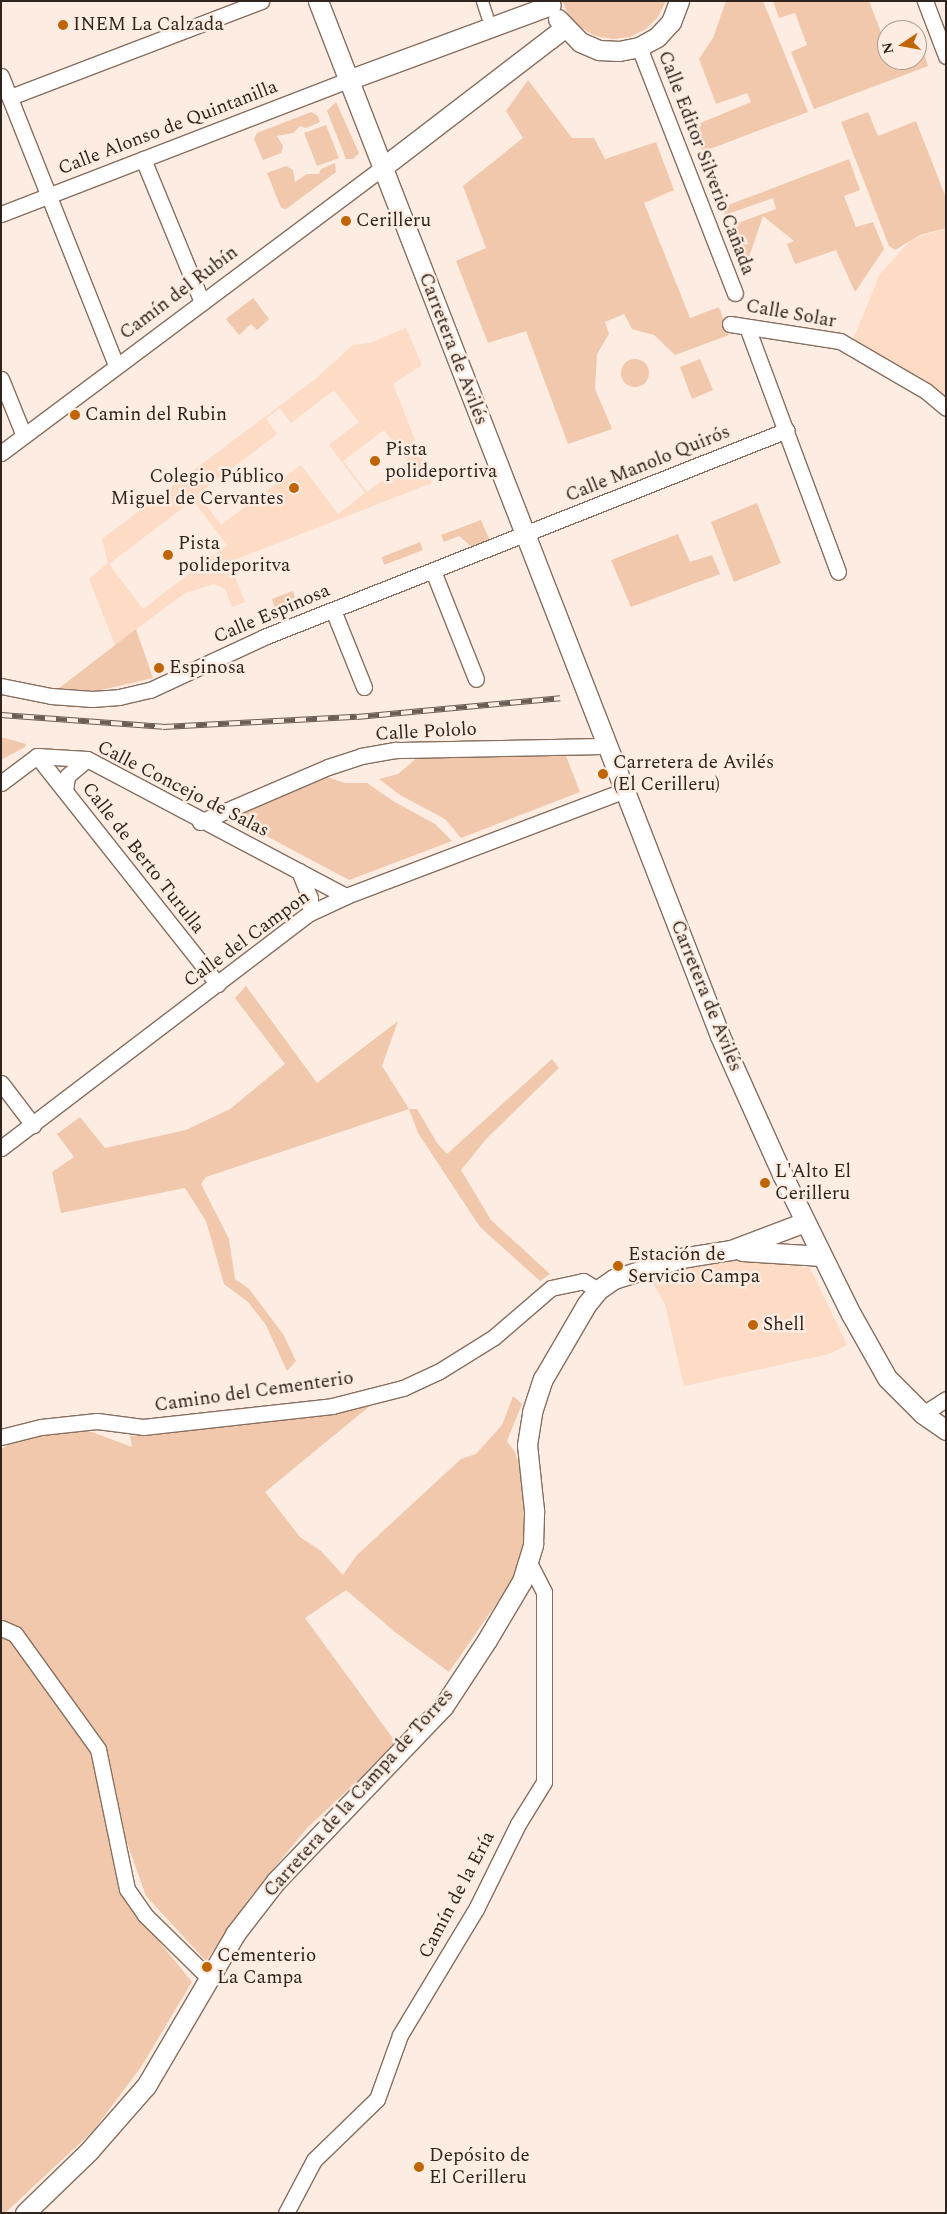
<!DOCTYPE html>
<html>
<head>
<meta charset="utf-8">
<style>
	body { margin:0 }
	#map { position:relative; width:947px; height:2214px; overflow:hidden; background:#fcece1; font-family:Spectral,serif }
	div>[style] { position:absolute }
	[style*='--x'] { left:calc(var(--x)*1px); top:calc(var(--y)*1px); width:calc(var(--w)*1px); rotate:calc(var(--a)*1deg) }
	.built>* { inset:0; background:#fddbc4 }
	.green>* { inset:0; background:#f1c8ac }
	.round { border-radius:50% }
	.roads { filter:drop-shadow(1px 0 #876f5f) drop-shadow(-1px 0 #876f5f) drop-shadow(0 1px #876f5f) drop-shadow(0 -1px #876f5f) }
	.pedestrian>* { height:11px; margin:-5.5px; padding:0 5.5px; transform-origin:5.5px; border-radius:5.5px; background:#fff }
	.minor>* { height:15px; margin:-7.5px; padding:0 7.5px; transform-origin:7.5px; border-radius:7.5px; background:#fff }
	.tertiary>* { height:19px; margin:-9.5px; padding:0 9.5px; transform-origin:9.5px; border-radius:9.5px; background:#fff }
	.rail>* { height:5.5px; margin-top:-2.75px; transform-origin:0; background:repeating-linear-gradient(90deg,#fcece1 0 11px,#695d55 0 22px); box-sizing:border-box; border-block:1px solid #695d55 }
	.dots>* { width:14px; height:14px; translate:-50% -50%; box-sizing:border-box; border:2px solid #fcece1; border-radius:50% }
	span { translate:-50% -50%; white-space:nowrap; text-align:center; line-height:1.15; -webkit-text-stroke:5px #fcece1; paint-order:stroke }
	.poi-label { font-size:19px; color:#2f251e }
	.left { translate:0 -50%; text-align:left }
	.right { translate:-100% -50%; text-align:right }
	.street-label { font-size:19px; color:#2f251e }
	.frame { position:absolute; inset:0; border:2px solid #2f251e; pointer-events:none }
	.north { position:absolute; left:877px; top:20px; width:50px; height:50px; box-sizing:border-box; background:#fcece1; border:1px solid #aa9c93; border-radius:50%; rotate:258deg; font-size:14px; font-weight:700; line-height:20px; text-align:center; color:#2f251e }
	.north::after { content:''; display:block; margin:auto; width:18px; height:22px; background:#bf6506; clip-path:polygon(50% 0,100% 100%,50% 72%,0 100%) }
</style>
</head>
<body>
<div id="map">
	<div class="built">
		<i style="clip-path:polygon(946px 228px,946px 402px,852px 342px,880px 274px,911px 240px)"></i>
		<i style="clip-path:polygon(evenodd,406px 328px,422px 365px,393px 384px,432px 483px,229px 562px,245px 602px,232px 607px,225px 589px,214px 584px,185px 593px,115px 645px,89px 579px,108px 563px,102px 539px,314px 380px,353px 345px,370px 343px,406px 328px,334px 390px,359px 422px,329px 445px,365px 493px,338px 514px,301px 465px,221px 525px,198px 494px,277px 434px,266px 419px,280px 408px,291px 423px,334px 390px,406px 328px,384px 430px,408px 462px,367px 492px,343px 461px,384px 430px,406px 328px,193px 500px,227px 545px,143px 609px,109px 564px,193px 500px)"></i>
		<i style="clip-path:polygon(761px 1260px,810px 1268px,847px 1345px,829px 1354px,684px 1386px,665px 1304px,649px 1276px,729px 1261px)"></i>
	</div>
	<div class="green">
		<i style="clip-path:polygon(562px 1px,666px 1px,658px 17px,646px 29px,630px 37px,613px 39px,595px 36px,580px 27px,568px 14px)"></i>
		<i style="clip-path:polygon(726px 1px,763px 1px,808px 112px,702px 152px,691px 127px,751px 102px,747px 93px,716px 104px,699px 59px,713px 38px)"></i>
		<i style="clip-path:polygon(773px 1px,869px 1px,887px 48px,887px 60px,894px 63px,917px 60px,917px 54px,924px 52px,928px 66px,814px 109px,791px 52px,807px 45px,795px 13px,779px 18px)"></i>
		<i style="clip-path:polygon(528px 80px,572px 138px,594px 138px,605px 159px,656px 142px,674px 190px,644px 203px,690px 318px,719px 307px,729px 335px,675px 355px,654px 335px,632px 329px,624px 314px,605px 322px,609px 334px,597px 354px,595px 389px,612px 429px,568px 444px,526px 331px,488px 343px,456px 261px,486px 248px,463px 186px,523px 138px,506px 111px)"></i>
		<i style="clip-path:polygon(336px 102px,359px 153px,353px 159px,346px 159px,327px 111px)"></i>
		<i style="clip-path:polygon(311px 112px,317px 115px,320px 122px,306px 128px,300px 126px,293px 133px,277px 136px,283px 146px,281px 153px,263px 160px,254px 139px,257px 133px)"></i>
		<i style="clip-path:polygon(868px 112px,878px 136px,916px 121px,946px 198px,946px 228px,920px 235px,895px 250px,889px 246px,841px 122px)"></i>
		<i style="clip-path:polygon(326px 125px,339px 158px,317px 166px,304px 133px)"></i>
		<i style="clip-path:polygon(849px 159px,860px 190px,844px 196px,856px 227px,873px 222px,884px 249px,855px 292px,836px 250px,795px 264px,787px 244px,794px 241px,763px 216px,746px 266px,730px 226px,776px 209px,773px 198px,725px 215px,723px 207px)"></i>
		<i style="clip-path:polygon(335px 163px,336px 172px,286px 209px,281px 208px,267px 173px,286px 166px,293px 170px,295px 182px,307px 174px,319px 174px,321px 169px)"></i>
		<i style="clip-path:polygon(253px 298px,269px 319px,257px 330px,251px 324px,239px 335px,226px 319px)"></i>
		<i style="clip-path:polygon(700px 359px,713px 390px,692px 399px,680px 367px)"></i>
		<i class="round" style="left:621px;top:359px;width:28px;height:28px"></i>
		<i style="clip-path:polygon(757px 503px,781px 563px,734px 582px,711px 522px)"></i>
		<i style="clip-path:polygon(481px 520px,490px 541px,472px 547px,459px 536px,444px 542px,441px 535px)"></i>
		<i style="clip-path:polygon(678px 534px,690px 562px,712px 555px,720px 574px,631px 607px,611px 560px)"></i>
		<i style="clip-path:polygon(420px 542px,423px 550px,384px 565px,382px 557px)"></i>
		<i style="clip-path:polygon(293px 591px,295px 598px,285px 602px,283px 619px,279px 620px,272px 599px)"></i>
		<i style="clip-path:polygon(136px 629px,153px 678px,97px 691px,58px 689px)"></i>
		<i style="clip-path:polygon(1px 737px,26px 744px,25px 747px,1px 760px)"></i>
		<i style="clip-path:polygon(566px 756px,580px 792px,461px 838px,445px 819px,400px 795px,379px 779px,398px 774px,418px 757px)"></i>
		<i style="clip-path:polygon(324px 776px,345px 783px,367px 783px,393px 801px,435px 824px,452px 841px,349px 880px,242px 823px,244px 818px,239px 815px)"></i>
		<i style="clip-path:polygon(246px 986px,317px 1083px,398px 1021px,382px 1066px,409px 1109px,417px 1109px,437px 1143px,447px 1154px,552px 1059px,559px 1068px,487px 1138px,461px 1170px,491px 1220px,550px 1274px,540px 1281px,480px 1227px,418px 1133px,409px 1109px,206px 1177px,201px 1184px,229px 1239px,235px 1279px,249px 1289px,283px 1334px,296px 1361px,287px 1371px,266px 1325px,248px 1302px,224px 1284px,206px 1221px,185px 1188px,61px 1213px,52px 1172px,74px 1157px,57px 1134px,80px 1117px,105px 1148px,186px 1130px,230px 1109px,285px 1064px,235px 998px)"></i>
		<i style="clip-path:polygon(513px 1396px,522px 1404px,507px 1441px,515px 1452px,520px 1468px,527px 1512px,525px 1550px,512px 1581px,449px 1672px,395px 1632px,346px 1590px,305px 1618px,397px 1744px,308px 1827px,250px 1897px,206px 1961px,146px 1896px,126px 1840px,108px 1752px,29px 1638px,1px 1623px,1px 1449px,26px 1435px,89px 1431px,132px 1447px,130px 1436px,371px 1405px,265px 1492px,300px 1537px,321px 1551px,343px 1575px,357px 1555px,461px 1459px,476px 1454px,502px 1425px)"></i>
		<i style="clip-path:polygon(1px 1635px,14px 1641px,93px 1754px,119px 1892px,192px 1982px,141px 2067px,93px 2131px,5px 2213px,1px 2213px)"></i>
	</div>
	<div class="roads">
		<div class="pedestrian">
			<i style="--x:482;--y:1;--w:16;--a:72"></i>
		</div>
		<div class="minor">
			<i style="--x:925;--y:1;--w:59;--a:69.1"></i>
			<i style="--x:639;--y:47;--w:264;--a:68.7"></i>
			<i style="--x:1;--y:76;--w:311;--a:68.3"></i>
			<i style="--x:10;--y:97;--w:269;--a:-20.9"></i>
			<i style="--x:143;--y:159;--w:155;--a:67.6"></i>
			<i style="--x:1;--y:214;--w:372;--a:-21.1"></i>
			<i style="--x:730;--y:324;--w:111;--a:8.8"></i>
			<i style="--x:840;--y:341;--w:99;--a:30.2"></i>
			<i style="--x:926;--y:391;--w:26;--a:40"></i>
			<i style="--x:747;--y:327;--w:261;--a:69.6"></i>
			<i style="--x:1;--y:379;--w:61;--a:68"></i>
			<i style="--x:1;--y:453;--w:477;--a:-36.8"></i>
			<i style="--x:433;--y:571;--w:116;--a:68.3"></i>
			<i style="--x:333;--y:610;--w:83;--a:68.1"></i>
			<i style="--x:1;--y:686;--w:51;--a:11.3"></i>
			<i style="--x:51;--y:696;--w:41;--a:4.2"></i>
			<i style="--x:92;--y:699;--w:27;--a:-4"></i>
			<i style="--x:119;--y:697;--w:32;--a:-13"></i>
			<i style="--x:150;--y:690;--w:126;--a:-24.9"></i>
			<i style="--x:264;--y:637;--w:562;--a:-21.59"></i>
			<i style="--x:37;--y:756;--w:291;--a:51.6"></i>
			<i style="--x:1;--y:783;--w:45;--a:-36.9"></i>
			<i style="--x:37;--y:756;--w:50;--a:3.4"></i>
			<i style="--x:87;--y:759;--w:293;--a:27.9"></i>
			<i style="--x:65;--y:791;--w:15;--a:-82"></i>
			<i style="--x:67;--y:776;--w:26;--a:-40"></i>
			<i style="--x:200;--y:822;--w:139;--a:-23.3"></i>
			<i style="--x:328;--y:767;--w:35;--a:-18"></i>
			<i style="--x:361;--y:756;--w:36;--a:-10"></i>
			<i style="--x:396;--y:750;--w:211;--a:-1.1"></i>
			<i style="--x:299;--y:871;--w:29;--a:68"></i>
			<i style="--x:310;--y:898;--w:15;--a:90"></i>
			<i style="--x:1;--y:1083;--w:53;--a:52.7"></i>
			<i style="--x:1;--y:1148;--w:388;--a:-37.3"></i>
			<i style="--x:310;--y:913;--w:40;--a:-25"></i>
			<i style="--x:346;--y:896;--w:296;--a:-20.8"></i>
			<i style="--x:923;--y:1414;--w:27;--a:-33"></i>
			<i style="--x:1;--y:1437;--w:41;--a:-14"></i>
			<i style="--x:41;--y:1427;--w:56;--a:-6.1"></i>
			<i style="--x:97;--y:1421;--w:46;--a:7.4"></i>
			<i style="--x:143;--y:1427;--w:190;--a:-6.3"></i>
			<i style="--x:332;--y:1406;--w:73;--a:-14.2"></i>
			<i style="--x:403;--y:1388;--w:38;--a:-25"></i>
			<i style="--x:438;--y:1372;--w:66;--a:-32"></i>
			<i style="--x:494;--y:1337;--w:75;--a:-40.7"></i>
			<i style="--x:551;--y:1288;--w:33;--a:-12"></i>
			<i style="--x:583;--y:1281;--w:17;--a:31"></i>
			<i style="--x:1;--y:1628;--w:15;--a:23"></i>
			<i style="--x:15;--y:1634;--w:142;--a:54.2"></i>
			<i style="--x:98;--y:1749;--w:143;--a:78.3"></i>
			<i style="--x:127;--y:1889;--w:32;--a:55"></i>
			<i style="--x:145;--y:1915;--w:90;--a:44.5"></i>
			<i style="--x:286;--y:2213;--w:60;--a:-62.2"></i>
			<i style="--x:314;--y:2160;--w:88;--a:-44.1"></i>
			<i style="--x:377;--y:2099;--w:68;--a:-70.2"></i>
			<i style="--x:400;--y:2035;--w:147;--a:-58.9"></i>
			<i style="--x:476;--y:1909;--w:95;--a:-63.7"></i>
			<i style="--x:518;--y:1824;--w:49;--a:-58.2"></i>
			<i style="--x:544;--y:1782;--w:190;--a:-90"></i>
			<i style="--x:544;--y:1592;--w:36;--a:-117"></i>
		</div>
		<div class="tertiary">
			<i style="--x:318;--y:1;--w:1110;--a:68.77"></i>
			<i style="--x:720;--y:1036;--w:151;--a:65.8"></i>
			<i style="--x:782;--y:1174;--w:156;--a:63.8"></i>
			<i style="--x:851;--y:1314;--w:73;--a:60.6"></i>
			<i style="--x:887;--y:1378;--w:51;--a:45"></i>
			<i style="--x:923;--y:1414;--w:28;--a:35"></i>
			<i style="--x:558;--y:19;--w:32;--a:46"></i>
			<i style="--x:580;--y:42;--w:21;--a:23"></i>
			<i style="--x:599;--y:50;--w:20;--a:3"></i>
			<i style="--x:619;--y:51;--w:20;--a:-11"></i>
			<i style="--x:639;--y:47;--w:21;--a:-29"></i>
			<i style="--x:657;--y:37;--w:21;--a:-47"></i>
			<i style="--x:671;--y:22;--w:22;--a:-69"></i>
			<i style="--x:348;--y:80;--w:216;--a:-20.3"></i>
			<i style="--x:383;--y:167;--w:228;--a:-37.5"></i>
			<i style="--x:742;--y:1251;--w:80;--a:3.6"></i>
			<i style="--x:25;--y:2213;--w:89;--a:-44.1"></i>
			<i style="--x:89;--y:2151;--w:86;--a:-48.8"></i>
			<i style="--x:146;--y:2086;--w:176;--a:-59.6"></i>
			<i style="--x:235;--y:1934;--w:67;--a:-52.3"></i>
			<i style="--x:276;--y:1881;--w:241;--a:-46.2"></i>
			<i style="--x:443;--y:1707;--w:80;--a:-56.7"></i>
			<i style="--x:487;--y:1640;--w:69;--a:-59.3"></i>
			<i style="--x:522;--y:1581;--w:39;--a:-73"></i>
			<i style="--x:533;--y:1544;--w:34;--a:-88"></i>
			<i style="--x:534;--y:1510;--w:65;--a:-96.1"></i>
			<i style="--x:527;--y:1445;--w:33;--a:-81"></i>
			<i style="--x:532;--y:1412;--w:35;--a:-72"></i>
			<i style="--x:543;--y:1379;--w:86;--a:-59.8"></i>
			<i style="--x:586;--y:1305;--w:19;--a:-51"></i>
			<i style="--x:598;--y:1290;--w:19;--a:-35"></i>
			<i style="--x:614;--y:1279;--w:70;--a:-17.4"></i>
			<i style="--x:681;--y:1258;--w:51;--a:-9.1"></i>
			<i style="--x:731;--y:1250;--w:79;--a:-20.7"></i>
		</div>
	</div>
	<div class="rail">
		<i style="--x:1;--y:715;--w:162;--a:4.2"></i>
		<i style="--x:163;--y:727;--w:194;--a:-3"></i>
		<i style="--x:357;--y:717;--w:204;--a:-5.3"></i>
	</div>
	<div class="dots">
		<i style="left:63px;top:25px;background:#bf6506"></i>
		<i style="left:346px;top:221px;background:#bf6506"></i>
		<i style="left:75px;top:415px;background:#bf6506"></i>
		<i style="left:375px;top:461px;background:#bf6506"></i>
		<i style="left:294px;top:488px;background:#bf6506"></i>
		<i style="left:168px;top:555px;background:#bf6506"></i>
		<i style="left:159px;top:668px;background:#bf6506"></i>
		<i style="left:603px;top:774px;background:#bf6506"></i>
		<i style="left:765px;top:1183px;background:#bf6506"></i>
		<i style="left:618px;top:1266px;background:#bf6506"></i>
		<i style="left:753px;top:1325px;background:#bf6506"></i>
		<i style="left:207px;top:1967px;background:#bf6506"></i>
		<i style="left:419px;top:2167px;background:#bf6506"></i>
	</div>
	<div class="poi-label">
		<span class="left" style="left:73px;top:25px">INEM La Calzada</span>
		<span class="left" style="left:356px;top:221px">Cerilleru</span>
		<span class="left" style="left:85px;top:415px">Camin del Rubin</span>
		<span class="left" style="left:385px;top:461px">Pista<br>polideportiva</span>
		<span class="right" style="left:284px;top:488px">Colegio Público<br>Miguel de Cervantes</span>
		<span class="left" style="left:178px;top:555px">Pista<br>polideporitva</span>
		<span class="left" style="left:169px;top:668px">Espinosa</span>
		<span class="left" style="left:613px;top:774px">Carretera de Avilés<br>(El Cerilleru)</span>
		<span class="left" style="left:775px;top:1183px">L'Alto El<br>Cerilleru</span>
		<span class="left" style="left:628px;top:1266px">Estación de<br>Servicio Campa</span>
		<span class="left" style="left:763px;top:1325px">Shell</span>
		<span class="left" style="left:217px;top:1967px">Cementerio<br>La Campa</span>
		<span class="left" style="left:429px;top:2167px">Depósito de<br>El Cerilleru</span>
	</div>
	<div class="street-label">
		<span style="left:168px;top:128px;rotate:-21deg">Calle Alonso de Quintanilla</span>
		<span style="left:706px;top:163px;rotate:69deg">Calle Editor Silverio Cañada</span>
		<span style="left:179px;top:293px;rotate:-37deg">Camín del Rubín</span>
		<span style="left:791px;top:314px;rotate:10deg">Calle Solar</span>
		<span style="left:453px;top:349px;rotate:69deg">Carretera de Avilés</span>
		<span style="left:648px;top:464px;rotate:-22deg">Calle Manolo Quirós</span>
		<span style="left:272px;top:614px;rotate:-23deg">Calle Espinosa</span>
		<span style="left:426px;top:732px;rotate:-3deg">Calle Pololo</span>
		<span style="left:183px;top:789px;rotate:27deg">Calle Concejo de Salas</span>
		<span style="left:143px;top:858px;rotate:52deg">Calle de Berto Turulla</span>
		<span style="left:247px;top:939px;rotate:-36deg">Calle del Campon</span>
		<span style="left:706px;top:996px;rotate:68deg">Carretera de Avilés</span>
		<span style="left:254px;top:1392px;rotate:-8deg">Camino del Cementerio</span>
		<span style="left:359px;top:1793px;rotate:-48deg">Carretera de la Campa de Torres</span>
		<span style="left:457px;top:1895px;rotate:-62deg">Camín de la Ería</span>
	</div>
	<div class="frame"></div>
	<div class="north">N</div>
</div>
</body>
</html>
